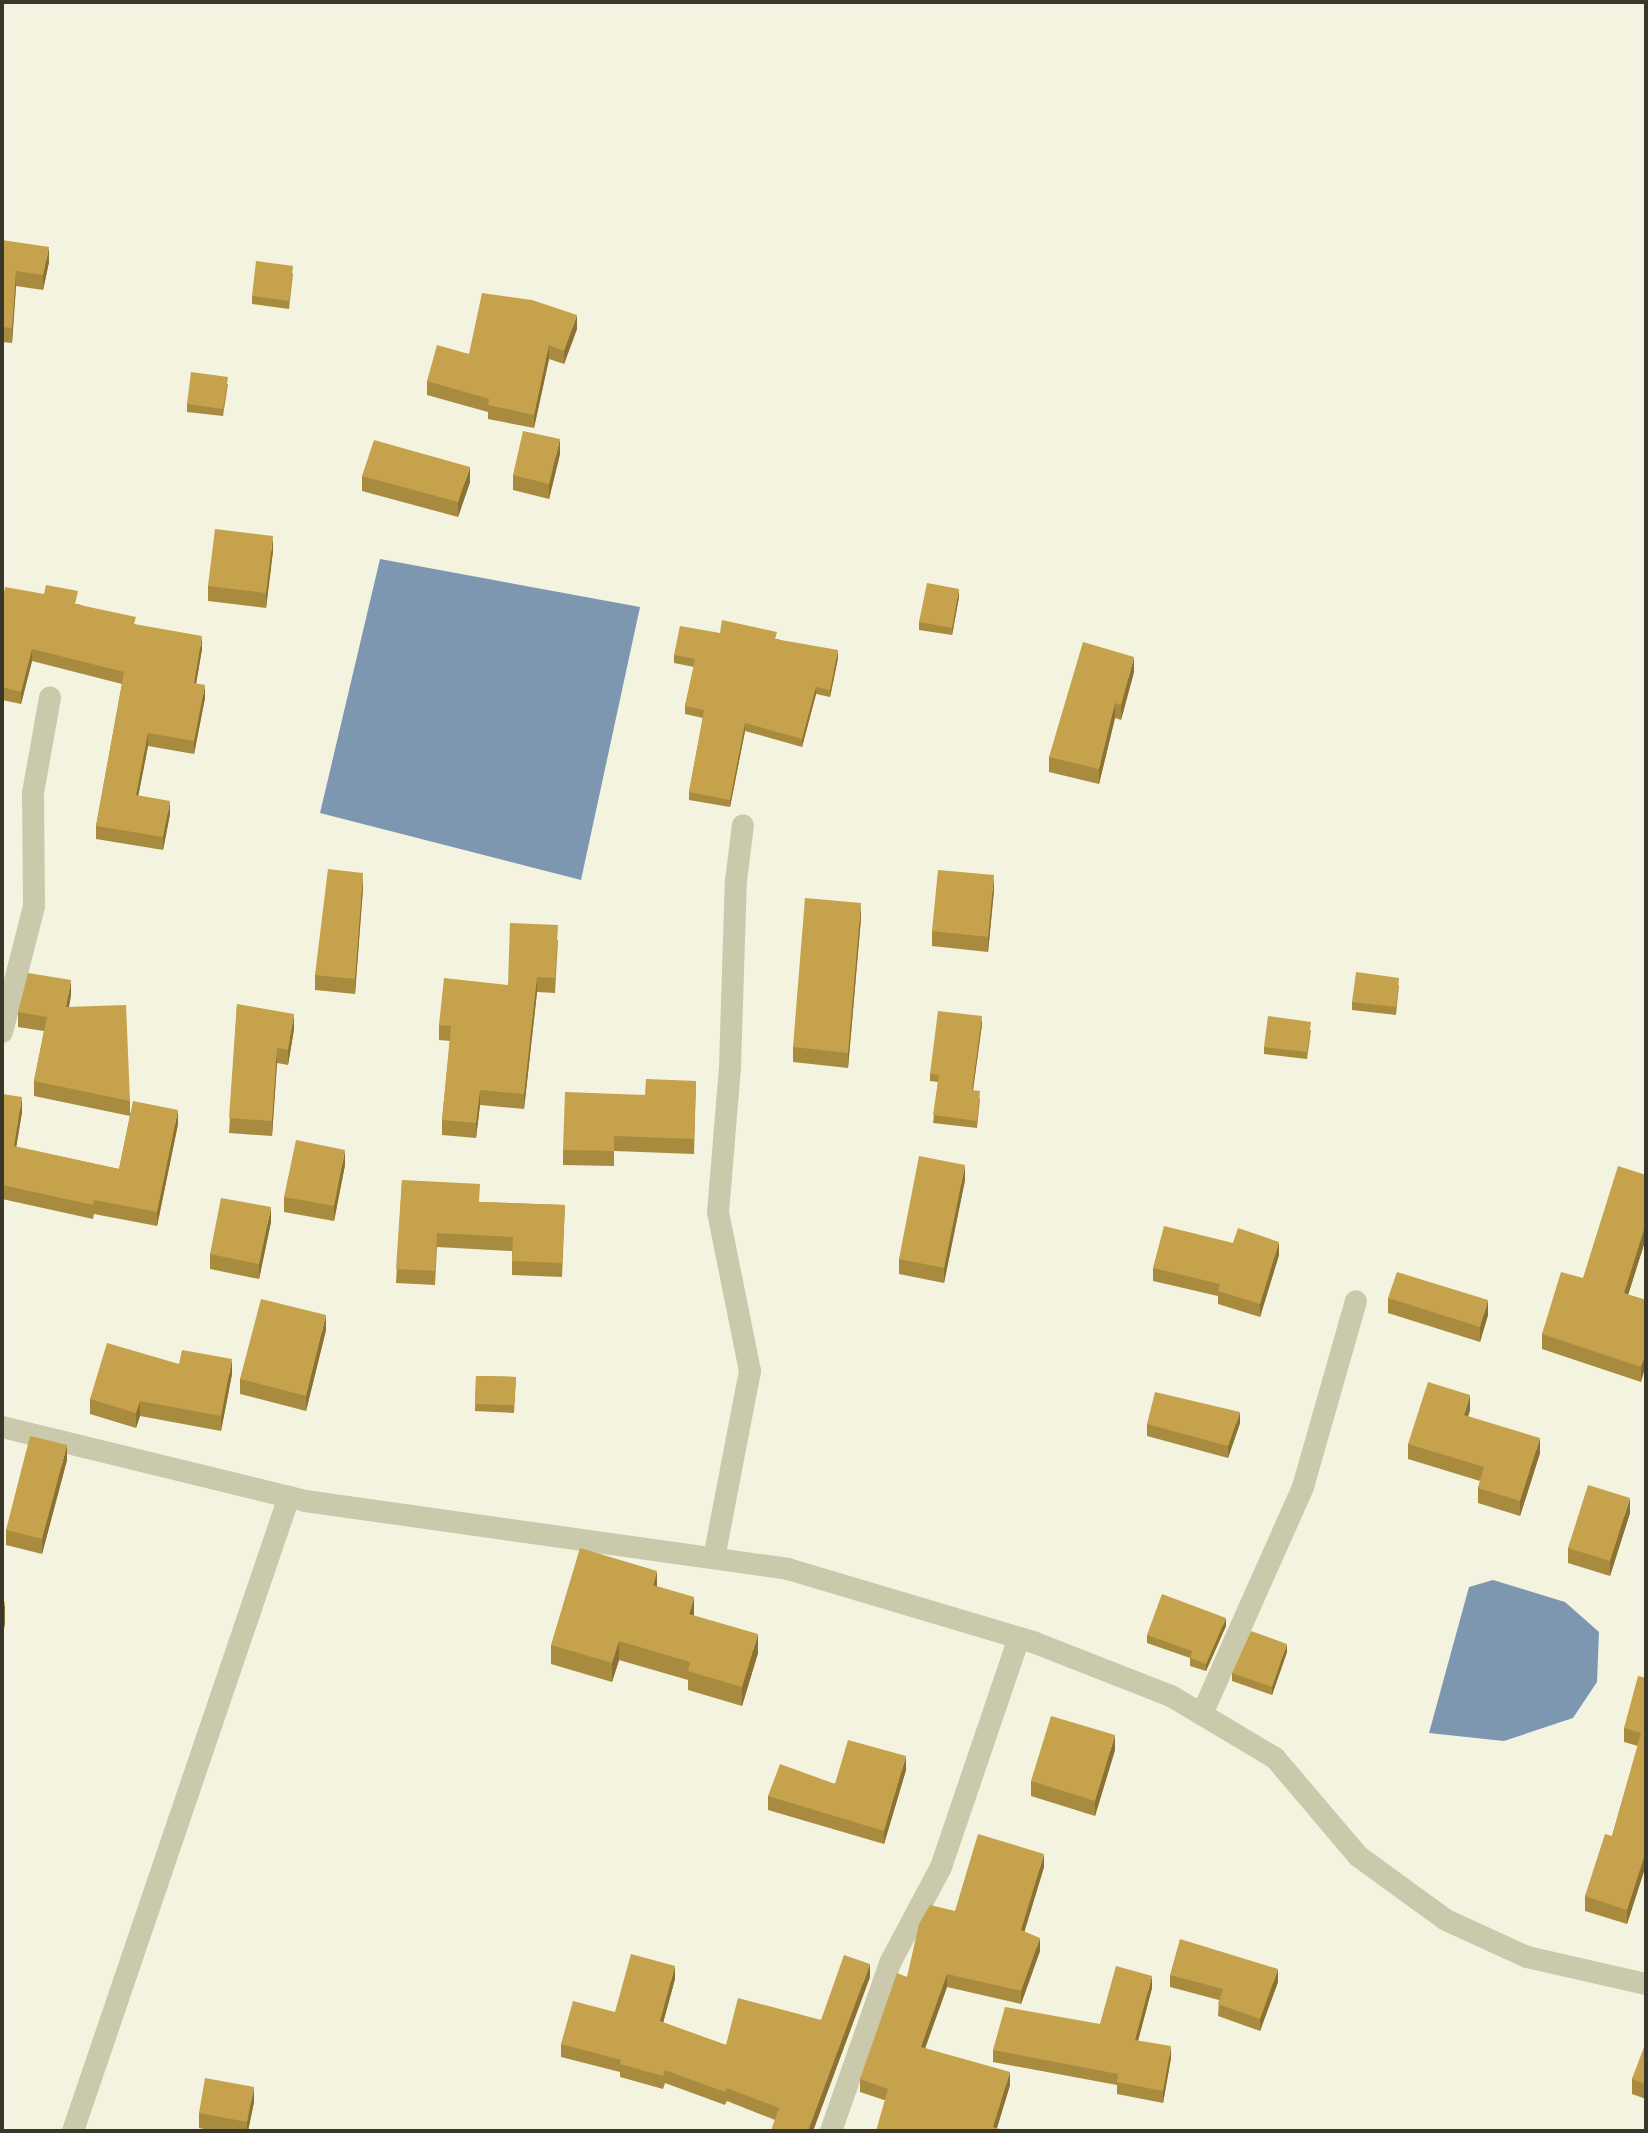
<!DOCTYPE html>
<html>
<head>
<meta charset="utf-8">
<style>
	body { margin:0 }
	#map { position:relative; width:1648px; height:2133px; overflow:hidden; background:#f3f3e0; font-family:"Asap Condensed",sans-serif }
	div>[style] { position:absolute }
	[style*='--x'] { left:calc(var(--x)*1px); top:calc(var(--y)*1px); width:calc(var(--w)*1px); rotate:calc(var(--a)*1deg) }
	.water>* { inset:0; background:#7e97b0 }
	.minor>* { height:22px; margin:-11px; padding:0 11px; transform-origin:11px; border-radius:11px; background:#cbc9ab }
	.tertiary>* { height:22px; margin:-11px; padding:0 11px; transform-origin:11px; border-radius:11px; background:#cbc9ab }
	.wall>* { inset:0; background:#a98b40 }
	.shaded-wall>* { inset:0; background:#8a7134 }
	.building>* { inset:0; background:#c5a24b }
	span { translate:-50% -50%; white-space:nowrap; text-align:center; line-height:1.15; -webkit-text-stroke:8px #fafaec; paint-order:stroke }
	.frame { position:absolute; inset:0; border:4px solid #39362a; pointer-events:none }
</style>
</head>
<body>
<div id="map">
	<div class="water">
		<i style="clip-path:polygon(380px 559px,640px 607px,581px 880px,320px 813px)"></i>
		<i style="clip-path:polygon(1493px 1580px,1565px 1602px,1599px 1632px,1597px 1682px,1573px 1718px,1504px 1741px,1429px 1733px,1469px 1587px)"></i>
	</div>
	<div class="minor">
		<i style="--x:2;--y:1032;--w:130;--a:-75.7"></i>
		<i style="--x:34;--y:906;--w:113;--a:-90.5"></i>
		<i style="--x:33;--y:793;--w:97;--a:-79.9"></i>
		<i style="--x:714;--y:1558;--w:190;--a:-79.1"></i>
		<i style="--x:750;--y:1371;--w:161;--a:-101.4"></i>
		<i style="--x:718;--y:1213;--w:146;--a:-85.3"></i>
		<i style="--x:730;--y:1067;--w:186;--a:-88.2"></i>
		<i style="--x:736;--y:881;--w:56;--a:-82.9"></i>
		<i style="--x:1202;--y:1714;--w:248;--a:-66"></i>
		<i style="--x:1303;--y:1487;--w:193;--a:-74.1"></i>
		<i style="--x:73;--y:2131;--w:670;--a:-71.19"></i>
		<i style="--x:831;--y:2131;--w:178;--a:-70.6"></i>
		<i style="--x:890;--y:1963;--w:109;--a:-62"></i>
		<i style="--x:941;--y:1867;--w:242;--a:-71.2"></i>
	</div>
	<div class="tertiary">
		<i style="--x:2;--y:1427;--w:312;--a:13.7"></i>
		<i style="--x:305;--y:1501;--w:488;--a:8"></i>
		<i style="--x:788;--y:1569;--w:256;--a:16.6"></i>
		<i style="--x:1033;--y:1642;--w:148;--a:21.4"></i>
		<i style="--x:1171;--y:1696;--w:121;--a:30.8"></i>
		<i style="--x:1275;--y:1758;--w:128;--a:49.7"></i>
		<i style="--x:1358;--y:1856;--w:109;--a:36"></i>
		<i style="--x:1446;--y:1920;--w:89;--a:24.6"></i>
		<i style="--x:1527;--y:1957;--w:122;--a:12.8"></i>
	</div>
	<div class="wall">
		<i style="clip-path:polygon(2px 240px,49px 262px,43px 290px,16px 286px,12px 343px,2px 342px)"></i>
		<i style="clip-path:polygon(293px 273px,289px 309px,252px 304px,252px 296px)"></i>
		<i style="clip-path:polygon(577px 329px,564px 364px,549px 359px,534px 428px,488px 419px,488px 412px,427px 395px,427px 381px,469px 354px)"></i>
		<i style="clip-path:polygon(228px 384px,223px 416px,187px 412px,187px 404px)"></i>
		<i style="clip-path:polygon(560px 454px,549px 499px,513px 490px,513px 475px)"></i>
		<i style="clip-path:polygon(362px 476px,470px 482px,458px 517px,362px 491px)"></i>
		<i style="clip-path:polygon(273px 551px,266px 608px,208px 601px,208px 586px)"></i>
		<i style="clip-path:polygon(959px 597px,952px 635px,919px 630px,919px 622px)"></i>
		<i style="clip-path:polygon(2px 602px,78px 604px,202px 649px,196px 684px,205px 698px,194px 754px,148px 746px,138px 796px,170px 814px,163px 850px,96px 839px,96px 826px,122px 684px,32px 661px,21px 704px,2px 700px)"></i>
		<i style="clip-path:polygon(720px 633px,777px 639px,838px 658px,830px 697px,816px 694px,802px 747px,745px 731px,730px 807px,689px 800px,689px 792px,703px 718px,685px 714px,685px 706px,694px 667px,674px 663px,674px 655px)"></i>
		<i style="clip-path:polygon(1134px 672px,1121px 720px,1115px 718px,1099px 784px,1049px 772px,1049px 757px)"></i>
		<i style="clip-path:polygon(363px 888px,355px 994px,315px 990px,315px 975px)"></i>
		<i style="clip-path:polygon(994px 890px,988px 952px,932px 946px,932px 931px)"></i>
		<i style="clip-path:polygon(861px 918px,848px 1068px,793px 1062px,793px 1047px)"></i>
		<i style="clip-path:polygon(558px 940px,555px 993px,537px 992px,524px 1109px,480px 1105px,476px 1138px,442px 1135px,442px 1120px,450px 1041px,439px 1040px,439px 1025px,508px 985px)"></i>
		<i style="clip-path:polygon(1399px 985px,1396px 1015px,1352px 1010px,1352px 1002px)"></i>
		<i style="clip-path:polygon(71px 995px,69px 1007px,130px 1101px,130px 1113px,178px 1124px,157px 1226px,94px 1214px,93px 1219px,2px 1199px,2px 1094px,22px 1112px,16px 1147px,119px 1169px,130px 1116px,34px 1096px,34px 1081px,44px 1031px,18px 1027px,18px 1012px)"></i>
		<i style="clip-path:polygon(237px 1004px,294px 1029px,288px 1065px,277px 1063px,272px 1136px,229px 1133px)"></i>
		<i style="clip-path:polygon(982px 1024px,973px 1090px,980px 1099px,977px 1128px,933px 1123px,938px 1082px,930px 1081px,930px 1074px)"></i>
		<i style="clip-path:polygon(1311px 1030px,1307px 1059px,1264px 1054px,1264px 1047px)"></i>
		<i style="clip-path:polygon(696px 1081px,694px 1154px,614px 1151px,614px 1166px,563px 1165px,563px 1150px,645px 1095px)"></i>
		<i style="clip-path:polygon(345px 1165px,334px 1221px,284px 1212px,284px 1197px)"></i>
		<i style="clip-path:polygon(1646px 1175px,1646px 1238px,1628px 1295px,1646px 1300px,1641px 1382px,1542px 1349px,1542px 1334px,1583px 1278px)"></i>
		<i style="clip-path:polygon(402px 1180px,480px 1202px,565px 1205px,562px 1277px,512px 1275px,512px 1251px,437px 1247px,435px 1285px,396px 1283px)"></i>
		<i style="clip-path:polygon(965px 1180px,944px 1283px,899px 1274px,899px 1259px)"></i>
		<i style="clip-path:polygon(271px 1222px,259px 1279px,210px 1269px,210px 1254px)"></i>
		<i style="clip-path:polygon(1279px 1255px,1260px 1317px,1218px 1304px,1218px 1296px,1153px 1281px,1153px 1268px)"></i>
		<i style="clip-path:polygon(1388px 1298px,1488px 1315px,1480px 1342px,1388px 1313px)"></i>
		<i style="clip-path:polygon(326px 1330px,306px 1411px,240px 1394px,240px 1379px)"></i>
		<i style="clip-path:polygon(232px 1374px,221px 1431px,140px 1416px,136px 1428px,90px 1414px,90px 1399px)"></i>
		<i style="clip-path:polygon(476px 1376px,516px 1377px,514px 1413px,475px 1411px)"></i>
		<i style="clip-path:polygon(1470px 1410px,1468px 1416px,1540px 1453px,1520px 1516px,1478px 1503px,1478px 1488px,1480px 1481px,1408px 1459px,1408px 1444px)"></i>
		<i style="clip-path:polygon(1240px 1423px,1228px 1458px,1147px 1436px,1147px 1424px)"></i>
		<i style="clip-path:polygon(67px 1460px,42px 1554px,6px 1545px,6px 1530px)"></i>
		<i style="clip-path:polygon(1630px 1513px,1610px 1576px,1568px 1563px,1568px 1548px)"></i>
		<i style="clip-path:polygon(657px 1587px,694px 1616px,758px 1653px,742px 1706px,688px 1690px,688px 1680px,619px 1660px,612px 1682px,551px 1664px,551px 1645px)"></i>
		<i style="clip-path:polygon(1226px 1626px,1206px 1671px,1190px 1666px,1190px 1658px,1147px 1643px,1147px 1635px)"></i>
		<i style="clip-path:polygon(1287px 1652px,1272px 1695px,1232px 1681px,1232px 1673px)"></i>
		<i style="clip-path:polygon(1646px 1678px,1646px 1865px,1627px 1924px,1585px 1911px,1585px 1896px,1612px 1836px,1638px 1746px,1624px 1742px,1624px 1728px)"></i>
		<i style="clip-path:polygon(1115px 1750px,1095px 1816px,1031px 1796px,1031px 1781px)"></i>
		<i style="clip-path:polygon(906px 1770px,884px 1844px,768px 1810px,768px 1796px)"></i>
		<i style="clip-path:polygon(1044px 1867px,1024px 1932px,1040px 1951px,1021px 2004px,947px 1987px,925px 2048px,1010px 2085px,997px 2128px,884px 2100px,860px 2092px,860px 2079px,907px 1977px,955px 1911px)"></i>
		<i style="clip-path:polygon(1170px 1975px,1278px 1982px,1260px 2031px,1218px 2016px,1219px 2000px,1170px 1987px)"></i>
		<i style="clip-path:polygon(870px 1977px,813px 2131px,771px 2131px,775px 2120px,727px 2101px,725px 2105px,665px 2083px,663px 2089px,620px 2077px,620px 2072px,561px 2057px,561px 2044px,675px 1979px,663px 2023px,726px 2045px,821px 2020px)"></i>
		<i style="clip-path:polygon(1152px 1988px,1138px 2041px,1171px 2058px,1163px 2103px,1117px 2094px,1117px 2085px,993px 2062px,993px 2050px,1100px 2024px)"></i>
		<i style="clip-path:polygon(1646px 2048px,1646px 2099px,1632px 2094px,1632px 2079px)"></i>
		<i style="clip-path:polygon(254px 2102px,248px 2131px,215px 2131px,199px 2128px,199px 2113px)"></i>
	</div>
	<div class="shaded-wall">
		<i style="clip-path:polygon(49px 247px,49px 262px,43px 290px,43px 275px)"></i>
		<i style="clip-path:polygon(16px 271px,16px 286px,12px 343px,12px 328px)"></i>
		<i style="clip-path:polygon(577px 315px,577px 329px,564px 364px,564px 351px)"></i>
		<i style="clip-path:polygon(549px 345px,549px 359px,534px 428px,534px 415px)"></i>
		<i style="clip-path:polygon(560px 439px,560px 454px,549px 499px,549px 484px)"></i>
		<i style="clip-path:polygon(470px 467px,470px 482px,458px 517px,458px 502px)"></i>
		<i style="clip-path:polygon(273px 536px,273px 551px,266px 608px,266px 593px)"></i>
		<i style="clip-path:polygon(959px 589px,959px 597px,952px 635px,952px 628px)"></i>
		<i style="clip-path:polygon(202px 636px,202px 649px,194px 696px,194px 683px)"></i>
		<i style="clip-path:polygon(32px 649px,32px 661px,21px 704px,21px 692px)"></i>
		<i style="clip-path:polygon(838px 650px,838px 658px,830px 697px,830px 690px)"></i>
		<i style="clip-path:polygon(1134px 657px,1134px 672px,1121px 720px,1121px 705px)"></i>
		<i style="clip-path:polygon(205px 685px,205px 698px,194px 754px,194px 741px)"></i>
		<i style="clip-path:polygon(816px 687px,816px 694px,802px 747px,802px 739px)"></i>
		<i style="clip-path:polygon(1115px 703px,1115px 718px,1099px 784px,1099px 769px)"></i>
		<i style="clip-path:polygon(745px 723px,745px 731px,730px 807px,730px 800px)"></i>
		<i style="clip-path:polygon(148px 733px,148px 746px,136px 808px,136px 795px)"></i>
		<i style="clip-path:polygon(170px 801px,170px 814px,163px 850px,163px 837px)"></i>
		<i style="clip-path:polygon(363px 873px,363px 888px,355px 994px,355px 979px)"></i>
		<i style="clip-path:polygon(994px 875px,994px 890px,988px 952px,988px 937px)"></i>
		<i style="clip-path:polygon(861px 903px,861px 918px,848px 1068px,848px 1053px)"></i>
		<i style="clip-path:polygon(537px 977px,537px 992px,524px 1109px,524px 1094px)"></i>
		<i style="clip-path:polygon(71px 980px,71px 995px,66px 1022px,66px 1007px)"></i>
		<i style="clip-path:polygon(294px 1014px,294px 1029px,288px 1065px,288px 1050px)"></i>
		<i style="clip-path:polygon(982px 1016px,982px 1024px,972px 1097px,972px 1090px)"></i>
		<i style="clip-path:polygon(277px 1048px,277px 1063px,272px 1136px,272px 1121px)"></i>
		<i style="clip-path:polygon(480px 1090px,480px 1105px,476px 1138px,476px 1123px)"></i>
		<i style="clip-path:polygon(22px 1097px,22px 1112px,14px 1161px,14px 1146px)"></i>
		<i style="clip-path:polygon(178px 1110px,178px 1124px,157px 1226px,157px 1212px)"></i>
		<i style="clip-path:polygon(345px 1150px,345px 1165px,334px 1221px,334px 1206px)"></i>
		<i style="clip-path:polygon(965px 1165px,965px 1180px,944px 1283px,944px 1268px)"></i>
		<i style="clip-path:polygon(271px 1207px,271px 1222px,259px 1279px,259px 1264px)"></i>
		<i style="clip-path:polygon(1646px 1223px,1646px 1238px,1624px 1308px,1624px 1293px)"></i>
		<i style="clip-path:polygon(1279px 1242px,1279px 1255px,1260px 1317px,1260px 1304px)"></i>
		<i style="clip-path:polygon(1488px 1300px,1488px 1315px,1480px 1342px,1480px 1327px)"></i>
		<i style="clip-path:polygon(326px 1315px,326px 1330px,306px 1411px,306px 1396px)"></i>
		<i style="clip-path:polygon(1646px 1350px,1646px 1365px,1641px 1382px,1641px 1367px)"></i>
		<i style="clip-path:polygon(232px 1359px,232px 1374px,221px 1431px,221px 1416px)"></i>
		<i style="clip-path:polygon(1470px 1395px,1470px 1410px,1464px 1430px,1464px 1415px)"></i>
		<i style="clip-path:polygon(140px 1401px,140px 1416px,136px 1428px,136px 1413px)"></i>
		<i style="clip-path:polygon(1240px 1412px,1240px 1423px,1228px 1458px,1228px 1446px)"></i>
		<i style="clip-path:polygon(1540px 1438px,1540px 1453px,1520px 1516px,1520px 1501px)"></i>
		<i style="clip-path:polygon(67px 1445px,67px 1460px,42px 1554px,42px 1539px)"></i>
		<i style="clip-path:polygon(1630px 1498px,1630px 1513px,1610px 1576px,1610px 1561px)"></i>
		<i style="clip-path:polygon(657px 1571px,657px 1590px,653px 1585px)"></i>
		<i style="clip-path:polygon(694px 1597px,694px 1616px,689px 1614px)"></i>
		<i style="clip-path:polygon(5px 1602px,5px 1624px,2px 1638px,2px 1616px)"></i>
		<i style="clip-path:polygon(1226px 1618px,1226px 1626px,1206px 1671px,1206px 1664px)"></i>
		<i style="clip-path:polygon(758px 1634px,758px 1653px,742px 1706px,742px 1687px)"></i>
		<i style="clip-path:polygon(619px 1641px,619px 1660px,612px 1682px,612px 1663px)"></i>
		<i style="clip-path:polygon(1287px 1644px,1287px 1652px,1272px 1695px,1272px 1687px)"></i>
		<i style="clip-path:polygon(1115px 1735px,1115px 1750px,1095px 1816px,1095px 1801px)"></i>
		<i style="clip-path:polygon(906px 1756px,906px 1770px,884px 1844px,884px 1831px)"></i>
		<i style="clip-path:polygon(1646px 1851px,1646px 1865px,1627px 1924px,1627px 1910px)"></i>
		<i style="clip-path:polygon(1044px 1854px,1044px 1867px,1021px 1943px,1021px 1930px)"></i>
		<i style="clip-path:polygon(1040px 1938px,1040px 1951px,1021px 2004px,1021px 1991px)"></i>
		<i style="clip-path:polygon(870px 1964px,870px 1977px,813px 2131px,808px 2131px)"></i>
		<i style="clip-path:polygon(675px 1966px,675px 1979px,660px 2034px,660px 2021px)"></i>
		<i style="clip-path:polygon(1278px 1969px,1278px 1982px,1260px 2031px,1260px 2019px)"></i>
		<i style="clip-path:polygon(947px 1974px,947px 1987px,921px 2060px,921px 2047px)"></i>
		<i style="clip-path:polygon(1152px 1976px,1152px 1988px,1135px 2052px,1135px 2040px)"></i>
		<i style="clip-path:polygon(1171px 2046px,1171px 2058px,1163px 2103px,1163px 2091px)"></i>
		<i style="clip-path:polygon(1010px 2072px,1010px 2085px,996px 2131px,993px 2127px)"></i>
		<i style="clip-path:polygon(254px 2087px,254px 2102px,248px 2131px,247px 2131px,247px 2122px)"></i>
	</div>
	<div class="building">
		<i style="clip-path:polygon(2px 240px,49px 247px,43px 275px,16px 271px,12px 328px,2px 327px)"></i>
		<i style="clip-path:polygon(256px 261px,293px 266px,289px 301px,252px 296px)"></i>
		<i style="clip-path:polygon(482px 293px,532px 300px,577px 315px,564px 351px,549px 345px,534px 415px,488px 405px,489px 399px,427px 381px,437px 345px,469px 354px)"></i>
		<i style="clip-path:polygon(191px 372px,228px 377px,223px 409px,187px 404px)"></i>
		<i style="clip-path:polygon(523px 431px,560px 439px,549px 484px,513px 475px)"></i>
		<i style="clip-path:polygon(374px 440px,470px 467px,458px 502px,362px 476px)"></i>
		<i style="clip-path:polygon(215px 529px,273px 536px,266px 593px,208px 586px)"></i>
		<i style="clip-path:polygon(927px 583px,959px 589px,952px 628px,919px 622px)"></i>
		<i style="clip-path:polygon(46px 585px,78px 591px,75px 604px,136px 617px,134px 624px,202px 636px,194px 683px,205px 685px,194px 741px,148px 733px,136px 795px,170px 801px,163px 837px,96px 826px,124px 672px,32px 649px,21px 692px,2px 687px,2px 602px,5px 587px,44px 594px)"></i>
		<i style="clip-path:polygon(722px 620px,777px 632px,775px 639px,838px 650px,830px 690px,816px 687px,802px 739px,745px 723px,730px 800px,689px 792px,704px 710px,685px 706px,695px 659px,674px 655px,680px 626px,720px 633px)"></i>
		<i style="clip-path:polygon(1083px 642px,1134px 657px,1121px 705px,1115px 703px,1099px 769px,1049px 757px)"></i>
		<i style="clip-path:polygon(328px 869px,363px 873px,355px 979px,315px 975px)"></i>
		<i style="clip-path:polygon(938px 870px,994px 875px,988px 937px,932px 931px)"></i>
		<i style="clip-path:polygon(805px 898px,861px 903px,848px 1053px,793px 1047px)"></i>
		<i style="clip-path:polygon(510px 923px,558px 925px,555px 978px,537px 977px,524px 1094px,480px 1090px,476px 1123px,442px 1120px,451px 1026px,439px 1025px,444px 978px,508px 985px)"></i>
		<i style="clip-path:polygon(1356px 972px,1399px 978px,1396px 1007px,1352px 1002px)"></i>
		<i style="clip-path:polygon(28px 973px,71px 980px,66px 1007px,126px 1005px,130px 1101px,34px 1081px,47px 1017px,18px 1012px)"></i>
		<i style="clip-path:polygon(237px 1004px,294px 1014px,288px 1050px,277px 1048px,272px 1121px,229px 1118px)"></i>
		<i style="clip-path:polygon(938px 1011px,982px 1016px,972px 1090px,980px 1091px,977px 1121px,933px 1115px,939px 1075px,930px 1074px)"></i>
		<i style="clip-path:polygon(1268px 1016px,1311px 1022px,1307px 1052px,1264px 1047px)"></i>
		<i style="clip-path:polygon(646px 1079px,696px 1081px,694px 1139px,614px 1136px,614px 1151px,563px 1150px,565px 1092px,645px 1095px)"></i>
		<i style="clip-path:polygon(2px 1094px,22px 1097px,14px 1146px,119px 1169px,133px 1101px,178px 1110px,157px 1212px,94px 1200px,93px 1205px,2px 1185px)"></i>
		<i style="clip-path:polygon(296px 1140px,345px 1150px,334px 1206px,284px 1197px)"></i>
		<i style="clip-path:polygon(919px 1156px,965px 1165px,944px 1268px,899px 1259px)"></i>
		<i style="clip-path:polygon(1618px 1166px,1646px 1175px,1646px 1223px,1624px 1293px,1646px 1300px,1646px 1350px,1641px 1367px,1542px 1334px,1561px 1272px,1583px 1278px)"></i>
		<i style="clip-path:polygon(402px 1180px,480px 1184px,479px 1202px,565px 1205px,562px 1263px,512px 1261px,513px 1237px,437px 1233px,435px 1271px,396px 1269px)"></i>
		<i style="clip-path:polygon(221px 1198px,271px 1207px,259px 1264px,210px 1254px)"></i>
		<i style="clip-path:polygon(1164px 1226px,1233px 1243px,1238px 1228px,1279px 1242px,1260px 1304px,1218px 1291px,1220px 1284px,1153px 1268px)"></i>
		<i style="clip-path:polygon(1397px 1272px,1488px 1300px,1480px 1327px,1388px 1298px)"></i>
		<i style="clip-path:polygon(261px 1299px,326px 1315px,306px 1396px,240px 1379px)"></i>
		<i style="clip-path:polygon(107px 1343px,179px 1364px,182px 1350px,232px 1359px,221px 1416px,140px 1401px,136px 1413px,90px 1399px)"></i>
		<i style="clip-path:polygon(476px 1376px,516px 1377px,514px 1405px,475px 1404px)"></i>
		<i style="clip-path:polygon(1428px 1382px,1470px 1395px,1464px 1415px,1540px 1438px,1520px 1501px,1478px 1488px,1484px 1467px,1408px 1444px)"></i>
		<i style="clip-path:polygon(1155px 1392px,1240px 1412px,1228px 1446px,1147px 1424px)"></i>
		<i style="clip-path:polygon(30px 1436px,67px 1445px,42px 1539px,6px 1530px)"></i>
		<i style="clip-path:polygon(1588px 1485px,1630px 1498px,1610px 1561px,1568px 1548px)"></i>
		<i style="clip-path:polygon(580px 1548px,657px 1571px,653px 1585px,694px 1597px,689px 1614px,758px 1634px,742px 1687px,688px 1671px,690px 1662px,619px 1641px,612px 1663px,551px 1645px)"></i>
		<i style="clip-path:polygon(1162px 1594px,1226px 1618px,1206px 1664px,1190px 1658px,1192px 1651px,1147px 1635px)"></i>
		<i style="clip-path:polygon(2px 1601px,5px 1602px,2px 1616px)"></i>
		<i style="clip-path:polygon(1251px 1631px,1287px 1644px,1272px 1687px,1232px 1673px)"></i>
		<i style="clip-path:polygon(1638px 1676px,1646px 1678px,1646px 1851px,1627px 1910px,1585px 1896px,1605px 1834px,1612px 1836px,1641px 1733px,1624px 1728px)"></i>
		<i style="clip-path:polygon(1051px 1716px,1115px 1735px,1095px 1801px,1031px 1781px)"></i>
		<i style="clip-path:polygon(848px 1740px,906px 1756px,884px 1831px,768px 1796px,780px 1764px,835px 1784px)"></i>
		<i style="clip-path:polygon(978px 1834px,1044px 1854px,1021px 1930px,1040px 1938px,1021px 1991px,947px 1974px,921px 2047px,1010px 2072px,993px 2127px,1007px 2131px,876px 2131px,888px 2089px,860px 2079px,897px 1973px,907px 1977px,919px 1924px,930px 1905px,955px 1911px)"></i>
		<i style="clip-path:polygon(1180px 1939px,1278px 1969px,1260px 2019px,1218px 2004px,1223px 1989px,1170px 1975px)"></i>
		<i style="clip-path:polygon(631px 1954px,675px 1966px,660px 2021px,726px 2045px,738px 1998px,821px 2020px,844px 1955px,870px 1964px,808px 2131px,771px 2131px,779px 2108px,727px 2088px,725px 2092px,665px 2070px,663px 2076px,620px 2064px,621px 2060px,561px 2044px,573px 2001px,615px 2012px)"></i>
		<i style="clip-path:polygon(1116px 1966px,1152px 1976px,1135px 2040px,1171px 2046px,1163px 2091px,1117px 2082px,1118px 2074px,993px 2050px,1005px 2007px,1100px 2024px)"></i>
		<i style="clip-path:polygon(1644px 2047px,1646px 2048px,1646px 2084px,1632px 2079px)"></i>
		<i style="clip-path:polygon(205px 2078px,254px 2087px,247px 2122px,199px 2113px)"></i>
	</div>
	<div class="frame"></div>
</div>
</body>
</html>
